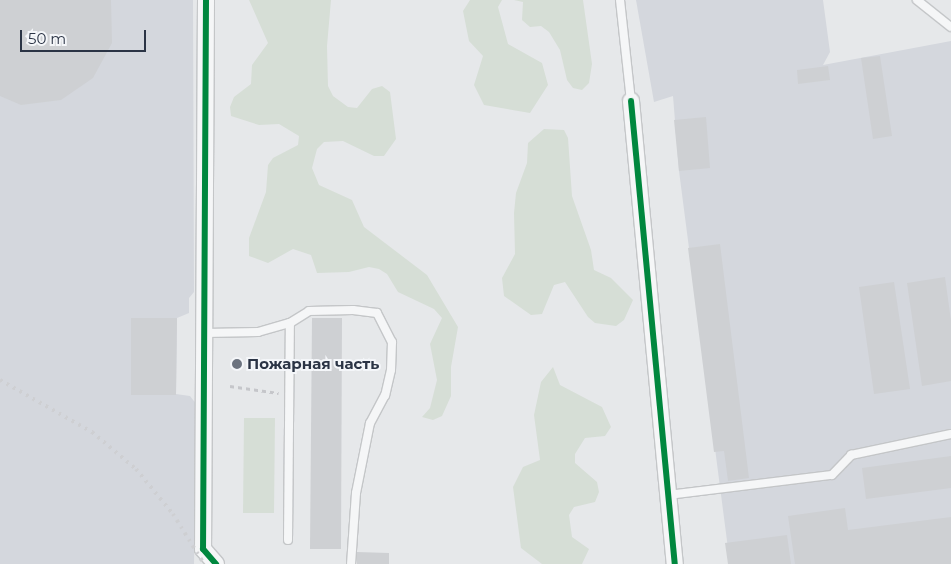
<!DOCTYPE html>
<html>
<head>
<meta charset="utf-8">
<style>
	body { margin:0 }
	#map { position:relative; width:951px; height:564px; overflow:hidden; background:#e6e8ea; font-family:Montserrat,sans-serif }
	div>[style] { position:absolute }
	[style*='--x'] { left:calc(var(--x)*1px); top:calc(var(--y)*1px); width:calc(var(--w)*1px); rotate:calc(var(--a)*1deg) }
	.built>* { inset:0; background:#d4d7dd }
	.green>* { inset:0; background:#d6ded6 }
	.building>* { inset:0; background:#ced0d3 }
	.path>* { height:3px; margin-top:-1.5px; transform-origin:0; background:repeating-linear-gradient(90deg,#c5c6ca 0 4px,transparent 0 8px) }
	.roads { filter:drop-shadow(1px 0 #c4c6c8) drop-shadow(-1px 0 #c4c6c8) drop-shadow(0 1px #c4c6c8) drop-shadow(0 -1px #c4c6c8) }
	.service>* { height:8px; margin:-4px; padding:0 4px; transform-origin:4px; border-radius:4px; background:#f5f6f7 }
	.minor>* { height:16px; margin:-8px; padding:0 8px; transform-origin:8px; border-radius:8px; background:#f5f6f7 }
	.rail>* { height:4px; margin-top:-2px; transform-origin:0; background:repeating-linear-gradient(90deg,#cecfd2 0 2.5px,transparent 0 7.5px) }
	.cycleway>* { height:6px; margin:-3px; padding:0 3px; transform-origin:3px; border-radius:3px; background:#00873e }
	.dots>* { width:14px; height:14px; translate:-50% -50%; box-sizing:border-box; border:2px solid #f4f6f9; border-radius:50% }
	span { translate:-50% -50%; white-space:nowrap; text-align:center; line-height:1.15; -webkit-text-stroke:4px #f4f6f9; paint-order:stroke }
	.poi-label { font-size:15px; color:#2b3445; font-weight:700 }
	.left { translate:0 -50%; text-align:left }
	.scale { position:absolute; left:20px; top:30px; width:126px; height:22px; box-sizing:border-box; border:2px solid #2b3445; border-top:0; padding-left:6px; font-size:15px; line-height:18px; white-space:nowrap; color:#2b3445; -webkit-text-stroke:4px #f4f6f9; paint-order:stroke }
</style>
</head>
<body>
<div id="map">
	<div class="built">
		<i style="clip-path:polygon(0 0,193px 0,194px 292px,189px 298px,189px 313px,177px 318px,176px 394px,190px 396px,197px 405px,194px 564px,0 564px)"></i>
		<i style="clip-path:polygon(636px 0,823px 0,830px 52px,823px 65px,951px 41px,951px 564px,730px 564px,679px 171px,673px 96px,654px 102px)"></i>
	</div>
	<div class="green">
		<i style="clip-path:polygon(249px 0,331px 0,327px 46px,328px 86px,333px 96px,348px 107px,357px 108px,372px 89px,382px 86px,390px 92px,396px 139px,384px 156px,374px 156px,343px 141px,324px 142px,317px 149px,312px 168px,319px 185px,352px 200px,364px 227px,427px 275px,458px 327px,451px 367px,451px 396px,442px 416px,433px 420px,422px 417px,430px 408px,437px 380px,430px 344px,442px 318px,434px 309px,398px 292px,387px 274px,379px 269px,369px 267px,349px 272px,317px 273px,311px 255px,293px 249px,268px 263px,249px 256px,249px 238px,266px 192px,268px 165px,273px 158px,298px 145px,299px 136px,279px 124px,259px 125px,231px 116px,230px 107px,234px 97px,251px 84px,252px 65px,268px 43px)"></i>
		<i style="clip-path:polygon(470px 0,502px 0,498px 7px,508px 44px,542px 63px,548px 85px,530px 113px,484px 105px,474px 85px,483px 56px,469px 41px,463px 11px)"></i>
		<i style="clip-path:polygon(514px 0,583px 0,592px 64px,589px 83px,582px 90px,573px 88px,567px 80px,560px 50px,549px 32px,541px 26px,530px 27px,522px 20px,523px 2px)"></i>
		<i style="clip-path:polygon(544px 129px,564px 130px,568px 138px,572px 196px,591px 250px,594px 270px,611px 278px,633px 300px,624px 320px,616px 326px,595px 323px,588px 317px,565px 282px,554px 285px,542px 314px,531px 315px,504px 296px,502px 278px,515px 254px,514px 213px,516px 193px,527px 163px,528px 143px)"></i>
		<i style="clip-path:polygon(553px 367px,560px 385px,602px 407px,611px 427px,605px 436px,585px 438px,575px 454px,575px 463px,597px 482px,599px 492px,595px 502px,574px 507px,569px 515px,572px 537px,589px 549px,582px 564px,542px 564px,521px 548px,513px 487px,523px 467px,540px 460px,534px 415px,541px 382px)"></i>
		<i style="clip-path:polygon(244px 418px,275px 418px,274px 513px,243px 513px)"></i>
	</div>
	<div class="building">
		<i style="clip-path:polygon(0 0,111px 0,112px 43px,93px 78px,61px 100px,21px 105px,0 96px)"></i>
		<i style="clip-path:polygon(880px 56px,892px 136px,873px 139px,861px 58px)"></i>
		<i style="clip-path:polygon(828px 66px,830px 80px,798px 84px,797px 70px)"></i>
		<i style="clip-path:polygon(706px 117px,710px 168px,679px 171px,674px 120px)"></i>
		<i style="clip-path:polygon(720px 244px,749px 478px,728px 481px,724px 451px,714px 452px,688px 248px)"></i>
		<i style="clip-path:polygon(945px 277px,951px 321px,951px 381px,922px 386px,907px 283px)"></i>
		<i style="clip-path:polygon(894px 282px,910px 389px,874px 394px,859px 287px)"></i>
		<i style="clip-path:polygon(131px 318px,177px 318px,176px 395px,131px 395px)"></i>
		<i style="clip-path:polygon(312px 318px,342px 318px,341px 549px,310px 549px)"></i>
		<i style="clip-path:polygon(951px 456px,951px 488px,866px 499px,862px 468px)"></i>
		<i style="clip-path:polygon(845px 508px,848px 530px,951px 517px,951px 564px,795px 564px,788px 516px)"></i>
		<i style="clip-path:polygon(787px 535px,791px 564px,728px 564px,725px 543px)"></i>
		<i style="clip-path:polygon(357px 552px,389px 553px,389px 564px,357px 564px)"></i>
	</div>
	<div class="path">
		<i style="--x:230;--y:386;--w:49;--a:8.1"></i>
	</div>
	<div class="roads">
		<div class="service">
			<i style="--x:620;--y:0;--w:102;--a:83.8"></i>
			<i style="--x:917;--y:0;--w:43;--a:38.5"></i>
			<i style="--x:205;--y:333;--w:53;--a:-1.1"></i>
			<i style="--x:258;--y:332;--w:33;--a:-16"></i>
			<i style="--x:290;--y:323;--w:22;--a:-32"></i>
			<i style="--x:309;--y:311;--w:44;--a:-1.3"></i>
			<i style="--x:353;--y:310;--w:24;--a:7"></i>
			<i style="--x:377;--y:313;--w:33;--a:63"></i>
			<i style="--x:392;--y:342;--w:28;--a:92"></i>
			<i style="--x:391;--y:370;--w:26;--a:103"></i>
			<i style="--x:385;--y:395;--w:32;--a:118"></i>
			<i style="--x:370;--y:423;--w:71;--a:101.3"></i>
			<i style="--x:356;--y:493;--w:71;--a:94"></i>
			<i style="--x:668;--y:495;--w:165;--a:-7"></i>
			<i style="--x:832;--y:475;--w:28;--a:-46"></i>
			<i style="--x:851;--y:455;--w:102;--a:-11.9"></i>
			<i style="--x:288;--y:540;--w:217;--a:-89.5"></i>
		</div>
		<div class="minor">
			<i style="--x:206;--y:0;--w:549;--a:90.31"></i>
			<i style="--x:203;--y:549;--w:20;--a:49"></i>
			<i style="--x:631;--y:101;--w:465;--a:84.6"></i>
		</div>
	</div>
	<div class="rail">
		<i style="--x:0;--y:380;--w:106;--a:29.5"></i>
		<i style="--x:92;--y:432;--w:57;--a:40.1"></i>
		<i style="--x:136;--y:469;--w:58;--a:50.6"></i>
		<i style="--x:173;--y:514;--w:59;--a:58.2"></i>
	</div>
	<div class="cycleway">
		<i style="--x:206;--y:0;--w:549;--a:90.31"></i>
		<i style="--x:203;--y:549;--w:20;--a:49"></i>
		<i style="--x:631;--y:101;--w:465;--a:84.6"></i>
	</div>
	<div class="dots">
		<i style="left:237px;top:364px;background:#6c737f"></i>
	</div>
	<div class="poi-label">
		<span class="left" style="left:247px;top:364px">Пожарная часть</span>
	</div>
	<div class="scale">50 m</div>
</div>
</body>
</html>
